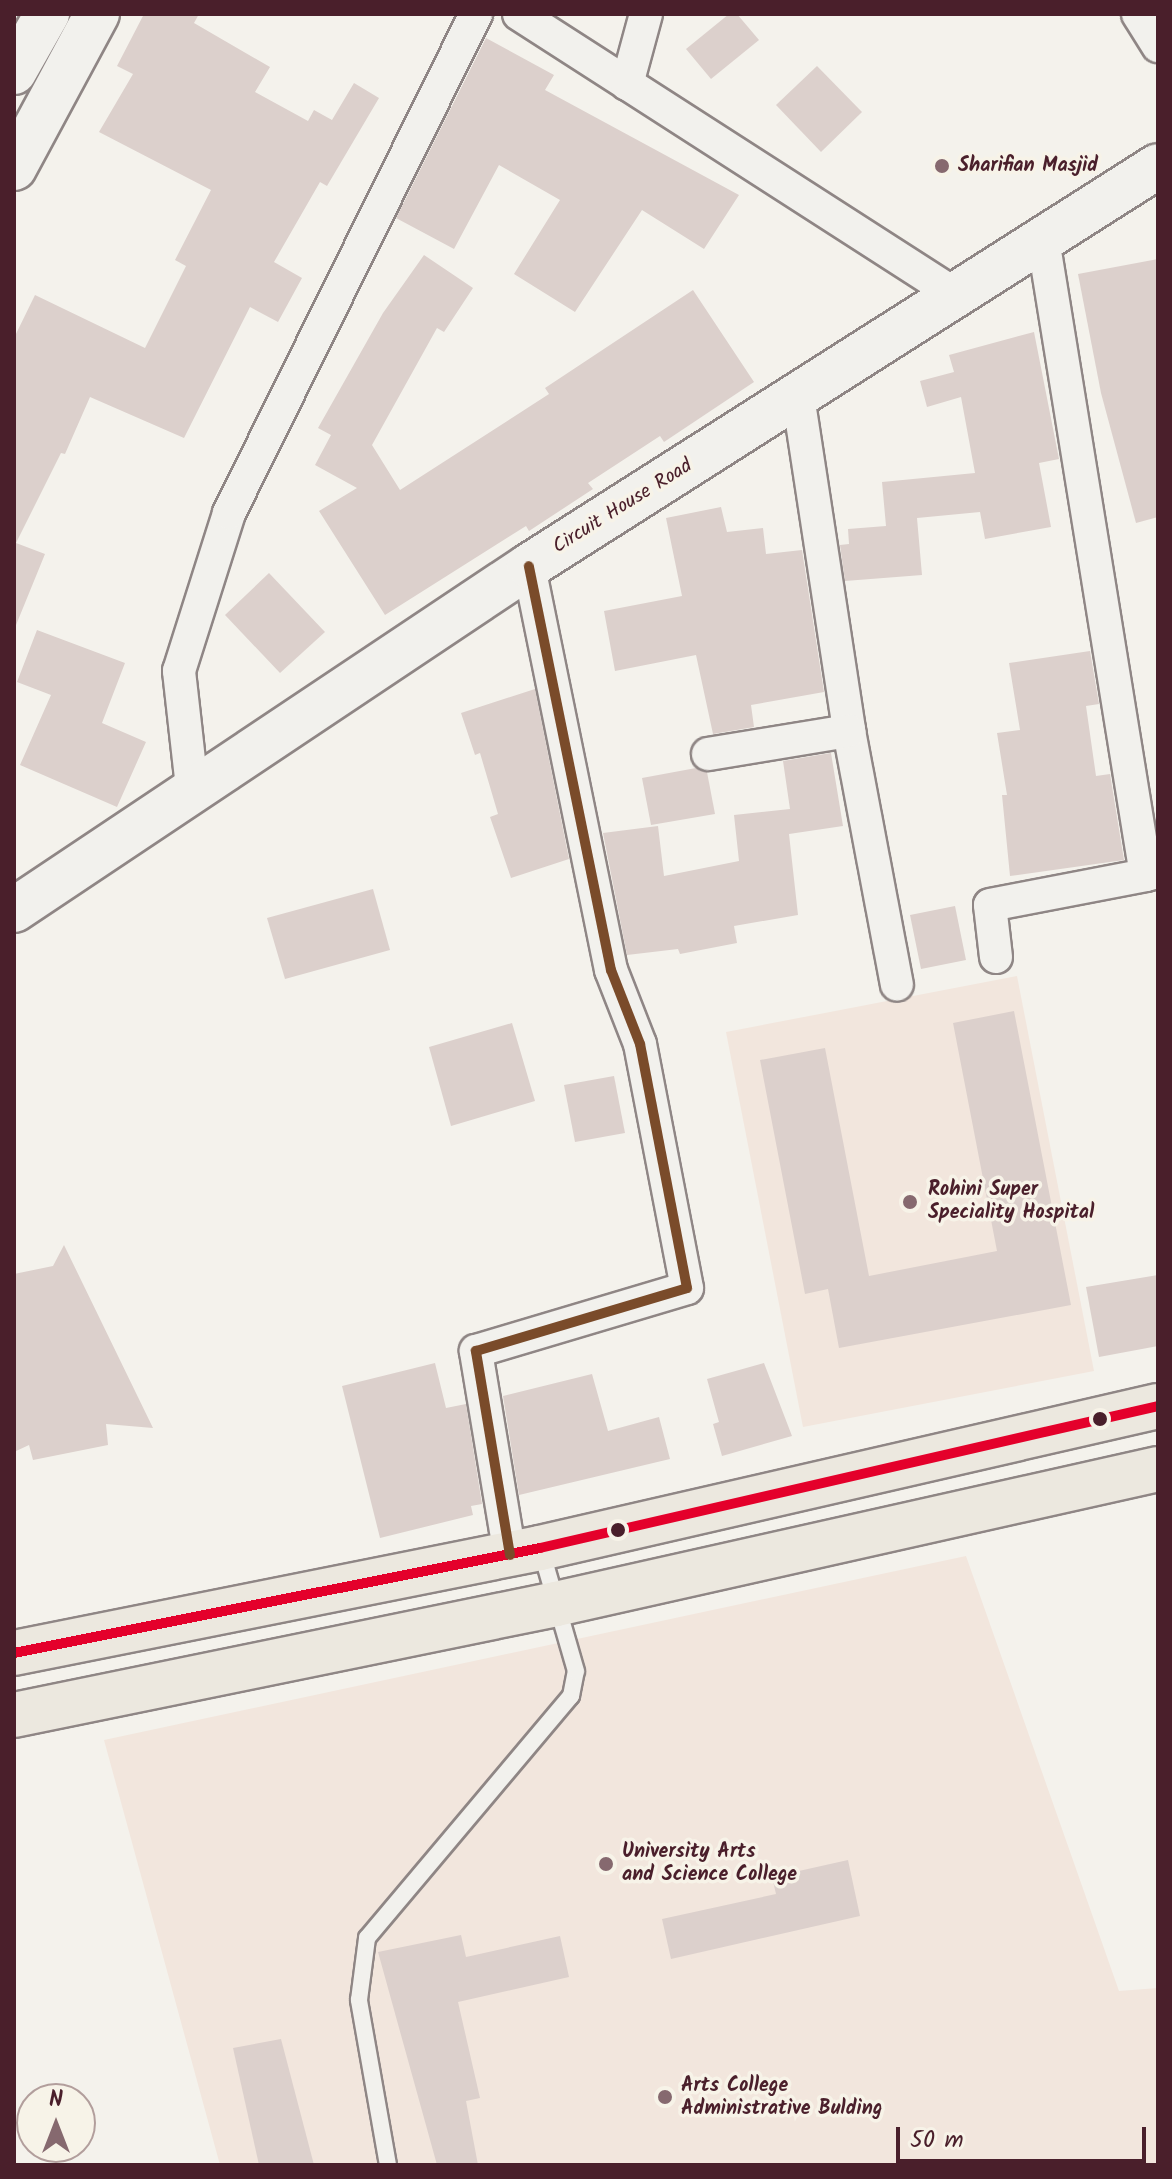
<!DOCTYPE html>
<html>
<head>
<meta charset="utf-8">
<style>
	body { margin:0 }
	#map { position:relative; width:1172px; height:2179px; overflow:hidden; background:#f4f2ec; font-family:Kalam,sans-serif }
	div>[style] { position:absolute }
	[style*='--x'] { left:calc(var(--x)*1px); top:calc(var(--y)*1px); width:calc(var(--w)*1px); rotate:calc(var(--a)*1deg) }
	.built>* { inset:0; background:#f2e6dd }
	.building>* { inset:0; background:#dcd0cc }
	.roads { filter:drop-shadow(2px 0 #8f8685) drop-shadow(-2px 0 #8f8685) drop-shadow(0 2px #8f8685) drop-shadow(0 -2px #8f8685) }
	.lane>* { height:16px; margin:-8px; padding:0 8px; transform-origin:8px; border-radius:8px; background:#f2f1ed }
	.street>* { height:32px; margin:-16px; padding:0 16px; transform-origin:16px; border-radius:16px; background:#f2f1ed }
	.secondary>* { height:44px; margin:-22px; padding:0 22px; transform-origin:22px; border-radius:22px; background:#f2f1ed }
	.primary>* { height:44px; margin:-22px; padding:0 22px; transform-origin:22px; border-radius:22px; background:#ece8df }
	.bus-1>* { height:10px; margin:-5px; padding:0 5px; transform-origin:5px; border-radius:5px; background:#e4002b }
	.bus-2>* { height:10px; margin:-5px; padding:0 5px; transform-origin:5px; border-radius:5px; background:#7a4b2a }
	.dots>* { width:22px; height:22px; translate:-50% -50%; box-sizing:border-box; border:4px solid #f7f3e8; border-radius:50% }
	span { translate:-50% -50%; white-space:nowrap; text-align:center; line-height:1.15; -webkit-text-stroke:7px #f7f3e8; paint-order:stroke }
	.poi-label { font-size:20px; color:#4a1f2b; font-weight:700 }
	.left { translate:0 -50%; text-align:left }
	.street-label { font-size:20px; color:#4a1f2b }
	.frame { position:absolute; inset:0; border:16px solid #4a1f2b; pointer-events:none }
	.north { position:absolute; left:16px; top:2083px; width:80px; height:80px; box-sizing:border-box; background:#f7f3e8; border:2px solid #b29e9c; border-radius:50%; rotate:0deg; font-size:22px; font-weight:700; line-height:32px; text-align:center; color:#4a1f2b }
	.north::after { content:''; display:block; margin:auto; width:28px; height:36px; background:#86696f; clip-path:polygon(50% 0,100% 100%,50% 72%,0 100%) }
	.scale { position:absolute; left:896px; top:2127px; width:250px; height:36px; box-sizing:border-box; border:4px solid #4a1f2b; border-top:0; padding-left:10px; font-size:24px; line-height:28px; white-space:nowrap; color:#4a1f2b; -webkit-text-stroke:6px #f7f3e8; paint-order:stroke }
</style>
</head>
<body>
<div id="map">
	<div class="built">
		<i style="clip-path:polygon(1017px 976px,1094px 1371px,803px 1427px,726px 1032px)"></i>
		<i style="clip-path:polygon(966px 1556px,1119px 1991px,1158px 1988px,1158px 2165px,220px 2165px,104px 1740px)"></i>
	</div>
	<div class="building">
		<i style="clip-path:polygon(144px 14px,199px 14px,194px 23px,270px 67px,255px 92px,308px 121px,314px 110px,332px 120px,354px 83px,379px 98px,327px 186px,320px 182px,274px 262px,302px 278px,278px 322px,250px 307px,184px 438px,90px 397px,65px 454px,61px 453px,16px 543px,45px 554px,14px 630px,14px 338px,35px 295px,145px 348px,186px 266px,175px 260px,211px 190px,99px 132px,133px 74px,117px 66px)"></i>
		<i style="clip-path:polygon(729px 14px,737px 14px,759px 40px,711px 79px,686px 49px)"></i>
		<i style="clip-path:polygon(486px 38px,554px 75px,545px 90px,739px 195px,704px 249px,642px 210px,575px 312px,514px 274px,560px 200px,499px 165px,454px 249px,396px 218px)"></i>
		<i style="clip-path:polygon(817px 66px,862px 112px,821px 152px,776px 105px)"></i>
		<i style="clip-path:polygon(424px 255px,473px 288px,444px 332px,437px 328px,372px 445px,400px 490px,549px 394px,545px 388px,693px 290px,754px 382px,664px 442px,660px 436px,588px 483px,593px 489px,529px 531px,526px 526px,385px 615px,319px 511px,357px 488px,315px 465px,331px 435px,318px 428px,383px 313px)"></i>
		<i style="clip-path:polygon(1158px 259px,1158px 517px,1136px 523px,1101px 393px,1078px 274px)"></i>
		<i style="clip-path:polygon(1034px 332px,1059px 459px,1039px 463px,1051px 527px,985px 539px,980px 512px,917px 518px,922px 575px,845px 581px,840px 545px,849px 544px,848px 529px,886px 526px,882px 482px,975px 473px,961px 397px,927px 407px,920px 381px,954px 372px,949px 355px)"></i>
		<i style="clip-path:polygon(721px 507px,727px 532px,763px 528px,766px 554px,802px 550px,824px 692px,751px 705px,754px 727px,713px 734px,696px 655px,615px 671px,604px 611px,682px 596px,666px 518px)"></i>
		<i style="clip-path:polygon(269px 573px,325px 632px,280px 673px,225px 615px)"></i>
		<i style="clip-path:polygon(37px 630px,125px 663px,102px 723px,146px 742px,117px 807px,20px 765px,51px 695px,17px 682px)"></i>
		<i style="clip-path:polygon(1090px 651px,1099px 704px,1086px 706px,1096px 776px,1110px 774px,1124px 860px,1010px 876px,1002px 795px,1007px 795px,997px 733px,1020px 730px,1009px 663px)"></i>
		<i style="clip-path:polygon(535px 689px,569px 859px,511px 878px,490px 817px,498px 814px,480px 753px,475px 755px,461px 713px)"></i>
		<i style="clip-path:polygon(831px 753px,843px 826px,789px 834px,798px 915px,734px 926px,737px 943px,680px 954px,678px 949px,627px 955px,603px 833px,658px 826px,664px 876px,739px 861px,734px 815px,790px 809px,783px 761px)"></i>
		<i style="clip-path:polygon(696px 768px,707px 772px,715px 814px,651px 825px,642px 778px)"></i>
		<i style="clip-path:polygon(373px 889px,390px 950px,285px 979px,267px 918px)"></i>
		<i style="clip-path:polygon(955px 906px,966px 960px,921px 969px,910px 915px)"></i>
		<i style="clip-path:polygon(1014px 1011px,1071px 1305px,839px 1348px,828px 1289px,805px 1294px,760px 1060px,825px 1048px,869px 1276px,997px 1251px,953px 1023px)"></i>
		<i style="clip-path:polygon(512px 1023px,535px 1101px,451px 1126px,429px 1047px)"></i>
		<i style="clip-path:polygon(614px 1076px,625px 1133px,575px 1142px,564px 1085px)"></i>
		<i style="clip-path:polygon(64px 1245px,153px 1428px,106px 1424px,108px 1445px,33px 1460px,29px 1445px,14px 1452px,14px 1274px,53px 1266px)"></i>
		<i style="clip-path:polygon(1158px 1275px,1158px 1346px,1099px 1357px,1086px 1287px)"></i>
		<i style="clip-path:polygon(435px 1363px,446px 1408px,466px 1404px,482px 1504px,471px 1506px,473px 1515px,380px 1538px,342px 1386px)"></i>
		<i style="clip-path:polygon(764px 1363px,792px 1436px,722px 1456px,713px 1424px,719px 1422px,707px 1379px)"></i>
		<i style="clip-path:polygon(592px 1374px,608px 1431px,659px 1417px,670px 1459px,519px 1495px,503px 1396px)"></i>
		<i style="clip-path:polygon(848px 1860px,860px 1916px,671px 1959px,662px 1919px,776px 1894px,772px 1877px)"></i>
		<i style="clip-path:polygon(461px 1935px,466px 1957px,560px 1936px,569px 1977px,458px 2002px,480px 2098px,466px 2101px,478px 2165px,437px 2165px,378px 1952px)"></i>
		<i style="clip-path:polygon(281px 2039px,314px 2165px,259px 2165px,233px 2048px)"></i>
	</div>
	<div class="roads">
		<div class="lane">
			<i style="--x:388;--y:2165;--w:168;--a:-100"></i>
			<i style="--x:359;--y:2000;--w:63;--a:-82.6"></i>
			<i style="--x:367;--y:1938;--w:317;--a:-49.9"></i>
			<i style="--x:571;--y:1696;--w:25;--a:-79"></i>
			<i style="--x:576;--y:1671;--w:126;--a:-106.1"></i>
		</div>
		<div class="street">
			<i style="--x:519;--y:14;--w:520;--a:32.74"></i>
			<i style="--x:1138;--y:14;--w:38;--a:58"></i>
			<i style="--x:627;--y:84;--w:73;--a:-74.8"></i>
			<i style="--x:1043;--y:239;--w:644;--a:80.8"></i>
			<i style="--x:1146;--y:875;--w:12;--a:-14"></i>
			<i style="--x:798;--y:396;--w:339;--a:81.3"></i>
			<i style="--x:849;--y:731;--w:258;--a:79.3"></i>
			<i style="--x:708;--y:754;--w:143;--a:-9.3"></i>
			<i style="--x:192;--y:787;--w:117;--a:-96.4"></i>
			<i style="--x:179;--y:671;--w:166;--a:-72.4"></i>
			<i style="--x:229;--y:513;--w:557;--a:-63.67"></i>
			<i style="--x:996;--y:957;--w:52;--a:-96.6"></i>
			<i style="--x:990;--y:905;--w:159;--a:-10.9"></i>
			<i style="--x:510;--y:1555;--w:207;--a:-99.5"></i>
			<i style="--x:476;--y:1351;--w:220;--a:-16.6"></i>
			<i style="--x:687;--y:1288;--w:248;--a:-100.9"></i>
			<i style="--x:640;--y:1044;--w:79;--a:-111.4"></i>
			<i style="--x:611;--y:970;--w:412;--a:-101.5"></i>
		</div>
		<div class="secondary">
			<i style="--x:14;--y:72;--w:67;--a:-60.4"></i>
			<i style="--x:14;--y:168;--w:175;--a:-61.7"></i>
			<i style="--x:14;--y:910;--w:619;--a:-33.74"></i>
			<i style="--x:529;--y:566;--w:745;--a:-32.45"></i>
		</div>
		<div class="primary">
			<i style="--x:14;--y:1653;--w:536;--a:-11.29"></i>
			<i style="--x:540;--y:1548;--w:634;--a:-12.94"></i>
			<i style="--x:14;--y:1715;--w:553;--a:-11.57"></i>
			<i style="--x:556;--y:1604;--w:617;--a:-12.64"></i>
		</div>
	</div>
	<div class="bus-1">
		<i style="--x:14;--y:1653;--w:536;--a:-11.29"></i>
		<i style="--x:540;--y:1548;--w:634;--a:-12.94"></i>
	</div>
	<div class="bus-2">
		<i style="--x:510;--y:1555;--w:207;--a:-99.5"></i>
		<i style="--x:476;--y:1351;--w:220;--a:-16.6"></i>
		<i style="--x:687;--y:1288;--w:248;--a:-100.9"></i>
		<i style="--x:640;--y:1044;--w:79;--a:-111.4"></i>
		<i style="--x:611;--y:970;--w:412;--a:-101.5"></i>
	</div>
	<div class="dots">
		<i style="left:942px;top:166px;background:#86696f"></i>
		<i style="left:910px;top:1202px;background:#86696f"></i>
		<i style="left:1100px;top:1419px;background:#4a1f2b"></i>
		<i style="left:618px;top:1530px;background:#4a1f2b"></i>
		<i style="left:606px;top:1864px;background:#86696f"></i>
		<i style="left:665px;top:2097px;background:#86696f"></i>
	</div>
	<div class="poi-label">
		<span class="left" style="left:958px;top:166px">Sharifian Masjid</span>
		<span class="left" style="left:928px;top:1202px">Rohini Super<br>Speciality Hospital</span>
		<span class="left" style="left:622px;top:1864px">University Arts<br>and Science College</span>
		<span class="left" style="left:681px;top:2098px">Arts College<br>Administrative Bulding</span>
	</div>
	<div class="street-label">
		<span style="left:623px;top:507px;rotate:-32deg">Circuit House Road</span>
	</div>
	<div class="frame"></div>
	<div class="north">N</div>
	<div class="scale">50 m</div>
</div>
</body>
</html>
